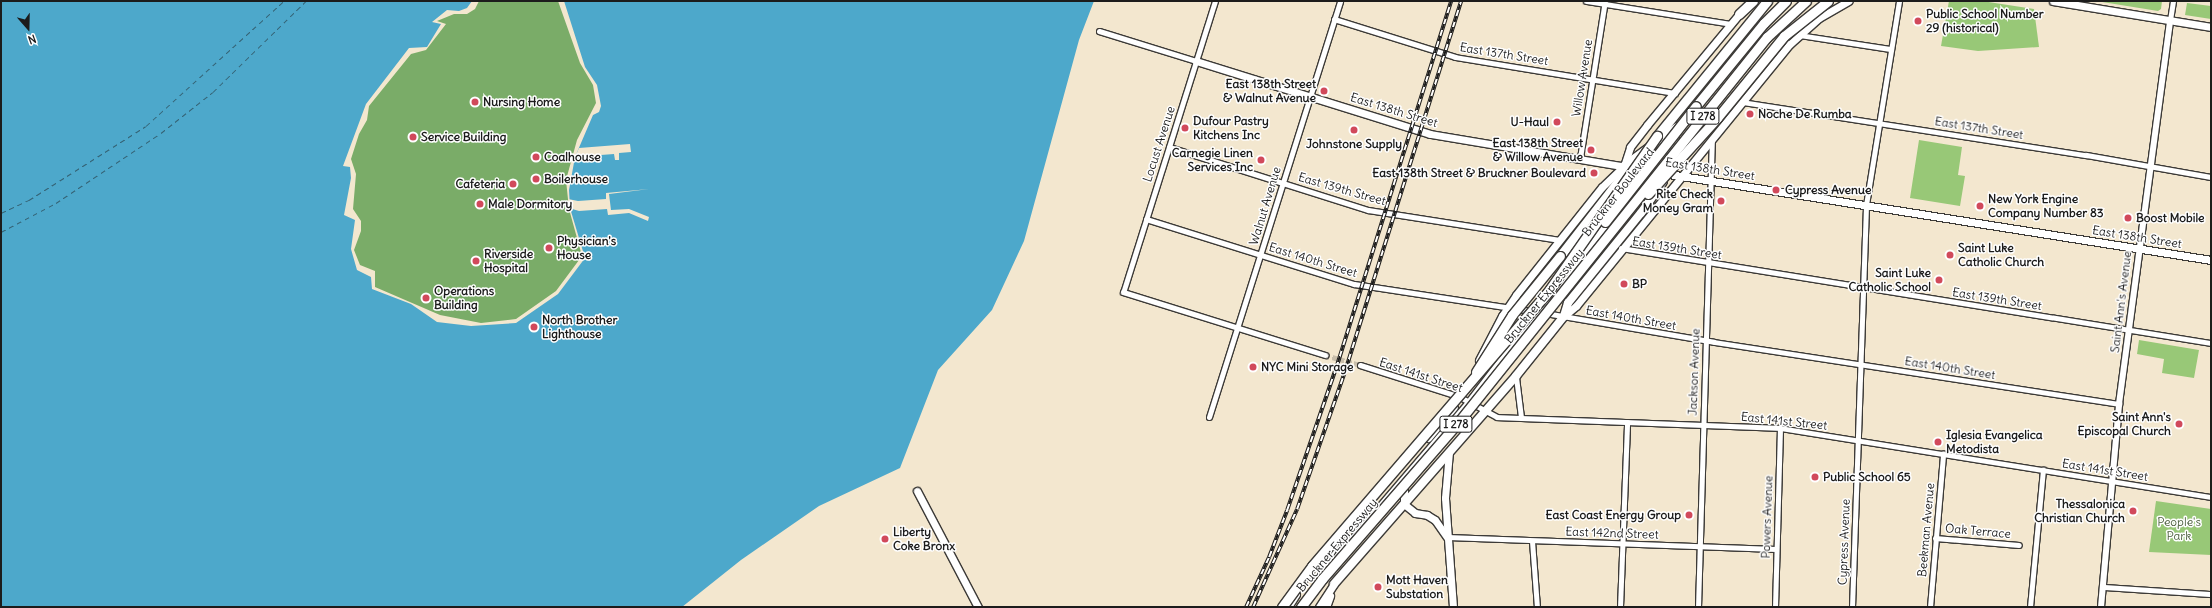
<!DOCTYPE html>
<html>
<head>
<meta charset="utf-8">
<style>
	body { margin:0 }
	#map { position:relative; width:2212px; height:608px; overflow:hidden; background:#f3e7cf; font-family:Delius,sans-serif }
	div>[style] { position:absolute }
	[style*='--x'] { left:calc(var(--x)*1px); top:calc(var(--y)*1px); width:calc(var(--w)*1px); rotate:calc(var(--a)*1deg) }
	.green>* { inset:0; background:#98c877 }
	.forest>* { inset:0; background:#7aac68 }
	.water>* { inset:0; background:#4da8cb }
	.pier>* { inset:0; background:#f3e7cf }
	.ferry>* { height:1px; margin-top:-0.5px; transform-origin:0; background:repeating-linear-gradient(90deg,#346274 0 5px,transparent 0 9px) }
	.minor-tunnel>* { height:5px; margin-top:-2.5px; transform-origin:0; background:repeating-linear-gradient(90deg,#c8beab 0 5px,transparent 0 7.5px) }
	.roads { filter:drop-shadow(1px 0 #3c3a37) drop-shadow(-1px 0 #3c3a37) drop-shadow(0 1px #3c3a37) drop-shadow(0 -1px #3c3a37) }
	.minor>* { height:5px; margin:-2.5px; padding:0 2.5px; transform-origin:2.5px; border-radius:2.5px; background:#fff }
	.tertiary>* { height:6px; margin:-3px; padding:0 3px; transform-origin:3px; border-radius:3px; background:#fff }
	.secondary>* { height:7px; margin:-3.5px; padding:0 3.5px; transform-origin:3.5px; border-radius:3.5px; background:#fff }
	.primary>* { height:8px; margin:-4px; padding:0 4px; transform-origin:4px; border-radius:4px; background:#fff }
	.motorway>* { height:9px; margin:-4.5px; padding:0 4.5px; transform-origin:4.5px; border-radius:4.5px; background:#fff }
	.rail>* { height:3.5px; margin-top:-1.75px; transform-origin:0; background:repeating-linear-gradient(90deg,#fff 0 6px,#1c1c1c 0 12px); box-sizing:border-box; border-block:1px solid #1c1c1c }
	.bridges { filter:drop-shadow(1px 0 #3c3a37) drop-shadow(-1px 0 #3c3a37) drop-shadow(0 1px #3c3a37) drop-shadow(0 -1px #3c3a37) }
	.motorway-bridge>* { height:9px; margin:-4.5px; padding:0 4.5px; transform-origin:4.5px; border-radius:4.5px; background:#fff }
	.dots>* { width:11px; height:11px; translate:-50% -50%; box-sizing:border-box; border:2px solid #fff; border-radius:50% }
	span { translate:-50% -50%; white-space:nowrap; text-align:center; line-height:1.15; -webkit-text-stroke:3px #fff; paint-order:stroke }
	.shield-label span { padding:1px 3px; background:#fff; border:1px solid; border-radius:3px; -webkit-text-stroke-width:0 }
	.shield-label { font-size:11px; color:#1c1c1c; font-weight:700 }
	.poi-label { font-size:12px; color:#1c1c1c; font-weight:700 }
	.left { translate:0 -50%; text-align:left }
	.right { translate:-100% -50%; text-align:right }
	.street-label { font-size:12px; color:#1c1c1c }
	.park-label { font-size:12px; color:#4e6140 }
	.frame { position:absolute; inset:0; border:2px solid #1c1c1c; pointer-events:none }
	.north { position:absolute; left:8px; top:8px; width:40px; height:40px; -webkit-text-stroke:3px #fff; paint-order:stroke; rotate:160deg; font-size:11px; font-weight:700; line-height:16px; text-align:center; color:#1c1c1c }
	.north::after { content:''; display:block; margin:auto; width:14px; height:18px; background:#1c1c1c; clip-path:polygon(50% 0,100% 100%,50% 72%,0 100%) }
</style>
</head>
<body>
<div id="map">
	<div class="green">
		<i style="clip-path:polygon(1949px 1px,1982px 1px,2034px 9px,2039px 47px,1978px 51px,1941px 46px)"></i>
		<i style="clip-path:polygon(2096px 1px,2162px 1px,2161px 9px,2158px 11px)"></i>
		<i style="clip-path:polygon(2187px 3px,2211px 6px,2211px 19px,2185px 15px)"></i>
		<i style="clip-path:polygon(1919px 140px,1962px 147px,1958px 175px,1965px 176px,1960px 206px,1910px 198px)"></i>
		<i style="clip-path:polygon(2139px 340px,2199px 350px,2194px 378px,2162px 373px,2164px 359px,2137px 354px)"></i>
		<i style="clip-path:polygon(2156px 501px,2211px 509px,2211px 555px,2149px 552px)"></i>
	</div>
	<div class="forest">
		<i style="clip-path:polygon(479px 1px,558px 1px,580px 63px,593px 85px,596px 103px,577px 140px,566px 180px,569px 209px,582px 256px,556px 291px,516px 319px,481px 323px,440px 315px,375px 287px,375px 271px,360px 265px,354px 250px,361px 231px,361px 221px,353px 209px,356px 174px,351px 159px,359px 134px,367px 120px,369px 106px,411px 54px,426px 50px,446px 24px,437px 21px,454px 14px,467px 14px,475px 9px)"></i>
	</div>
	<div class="water">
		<i style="clip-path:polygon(1px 1px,472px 1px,467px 8px,459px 11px,447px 10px,432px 22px,441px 24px,427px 47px,409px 48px,366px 104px,343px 166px,350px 167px,351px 178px,344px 215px,355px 220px,351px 249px,357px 270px,371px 277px,372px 289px,411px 304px,437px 322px,471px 326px,516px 323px,558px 294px,585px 258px,570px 208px,569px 190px,575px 157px,593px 115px,599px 112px,601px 106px,597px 85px,585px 67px,564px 1px,1094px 1px,1079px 40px,1024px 241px,992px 310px,938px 370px,900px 468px,819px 506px,741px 560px,682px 607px,1px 607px)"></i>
	</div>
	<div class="pier">
		<i style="clip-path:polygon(630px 144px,631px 152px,619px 153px,619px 160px,615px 160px,614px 154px,575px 157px,579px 148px)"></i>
		<i style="clip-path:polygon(649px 189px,609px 194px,611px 210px,629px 209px,649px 217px,648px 221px,629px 213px,608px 215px,607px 209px,579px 211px,569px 208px,568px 199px,578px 201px,606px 199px,606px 193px)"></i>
	</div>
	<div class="ferry">
		<i style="--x:1;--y:213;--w:31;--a:-25"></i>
		<i style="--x:29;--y:200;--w:138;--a:-32.3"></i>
		<i style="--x:146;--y:126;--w:186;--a:-42.2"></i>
		<i style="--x:1;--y:232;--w:62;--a:-27.8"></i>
		<i style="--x:56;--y:203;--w:126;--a:-33.7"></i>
		<i style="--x:161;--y:133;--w:66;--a:-38.3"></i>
		<i style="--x:213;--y:92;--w:130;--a:-44.4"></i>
	</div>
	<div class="minor-tunnel">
		<i style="--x:1325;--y:355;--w:36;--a:16"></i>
	</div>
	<div class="roads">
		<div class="minor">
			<i style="--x:1215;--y:1;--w:305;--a:107.5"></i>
			<i style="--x:1123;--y:292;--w:212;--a:17.3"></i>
			<i style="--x:1586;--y:1;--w:147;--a:9"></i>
			<i style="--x:1334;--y:19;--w:127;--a:17.4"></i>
			<i style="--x:1455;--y:57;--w:223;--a:9.3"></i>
			<i style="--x:2170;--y:20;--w:19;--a:-81"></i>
			<i style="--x:1099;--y:31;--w:102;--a:17.2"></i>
			<i style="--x:1799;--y:35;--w:93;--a:8.7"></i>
			<i style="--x:1742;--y:102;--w:348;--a:8.8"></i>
			<i style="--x:2086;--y:155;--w:127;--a:10"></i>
			<i style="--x:1169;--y:147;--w:209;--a:17.6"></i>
			<i style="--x:1368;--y:210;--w:194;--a:8.9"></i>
			<i style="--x:1580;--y:158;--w:159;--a:-81"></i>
			<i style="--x:1146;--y:219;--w:218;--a:17.4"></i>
			<i style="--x:1354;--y:284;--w:179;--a:8.7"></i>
			<i style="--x:1621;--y:248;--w:598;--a:9.15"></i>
			<i style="--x:1545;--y:313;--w:171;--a:9.7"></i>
			<i style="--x:1714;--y:342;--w:410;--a:8.7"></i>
			<i style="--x:1360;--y:365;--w:105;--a:17.7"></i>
			<i style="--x:1460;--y:397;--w:42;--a:28.4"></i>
			<i style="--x:1497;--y:417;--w:283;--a:2.2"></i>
			<i style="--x:1780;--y:428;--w:436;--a:9.1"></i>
			<i style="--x:1516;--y:377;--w:40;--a:82.9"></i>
			<i style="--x:1209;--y:417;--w:436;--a:-72.5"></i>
			<i style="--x:1447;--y:537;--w:329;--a:2.1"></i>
			<i style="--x:1935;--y:538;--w:84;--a:4.8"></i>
			<i style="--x:1532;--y:541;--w:66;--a:85.7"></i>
			<i style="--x:2103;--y:587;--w:108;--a:3.7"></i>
			<i style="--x:1620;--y:607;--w:185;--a:-87.8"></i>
			<i style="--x:1698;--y:607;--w:468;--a:-88.3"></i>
			<i style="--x:1775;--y:607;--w:179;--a:-88.4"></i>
			<i style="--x:1852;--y:607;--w:402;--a:-88"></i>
			<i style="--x:1866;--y:205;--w:207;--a:-80.8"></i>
			<i style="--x:1930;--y:607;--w:154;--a:-85.1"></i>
			<i style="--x:2030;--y:607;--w:138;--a:-84.6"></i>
		</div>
		<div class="tertiary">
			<i style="--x:2101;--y:607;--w:204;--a:-84.9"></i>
			<i style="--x:2119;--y:404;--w:387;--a:-82.4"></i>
		</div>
		<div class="secondary">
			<i style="--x:2053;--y:1;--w:160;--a:9.3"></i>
			<i style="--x:1196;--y:61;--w:245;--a:17.3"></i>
			<i style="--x:1430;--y:134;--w:223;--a:9.5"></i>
			<i style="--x:1662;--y:173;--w:556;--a:9"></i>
			<i style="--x:1564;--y:316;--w:16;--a:-40"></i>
			<i style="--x:1576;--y:306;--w:338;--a:-50.8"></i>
			<i style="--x:1790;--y:44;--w:39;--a:-42"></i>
			<i style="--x:1819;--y:18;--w:34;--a:-30"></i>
			<i style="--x:1479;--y:360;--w:50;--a:-62.4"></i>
			<i style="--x:1502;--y:316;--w:25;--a:-56"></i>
			<i style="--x:1516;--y:295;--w:138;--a:-51.5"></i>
			<i style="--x:1602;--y:187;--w:30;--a:-44"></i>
			<i style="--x:1624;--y:166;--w:20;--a:-72"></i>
			<i style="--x:1630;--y:147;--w:28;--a:-52"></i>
			<i style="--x:1647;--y:125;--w:144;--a:-50.3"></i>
			<i style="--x:1428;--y:438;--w:40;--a:-50"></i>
			<i style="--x:1449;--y:452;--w:46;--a:95"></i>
			<i style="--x:1445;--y:498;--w:109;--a:85.8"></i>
			<i style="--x:1404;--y:484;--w:20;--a:90"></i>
			<i style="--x:1404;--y:504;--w:14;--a:39"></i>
			<i style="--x:1415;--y:513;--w:12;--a:9"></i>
			<i style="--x:1427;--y:515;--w:9;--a:32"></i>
			<i style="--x:1435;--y:520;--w:21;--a:55"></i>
			<i style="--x:917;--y:491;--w:131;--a:62.3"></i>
			<i style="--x:1322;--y:568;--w:27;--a:-62"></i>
			<i style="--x:1323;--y:573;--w:223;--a:-49.5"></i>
			<i style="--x:1468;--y:403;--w:115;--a:-52.4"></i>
			<i style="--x:1288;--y:607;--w:15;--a:-58"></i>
			<i style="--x:1319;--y:607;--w:27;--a:-57"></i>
			<i style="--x:1326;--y:607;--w:12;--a:-70"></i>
		</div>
		<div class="primary">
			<i style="--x:1624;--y:166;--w:66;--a:-36.3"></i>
			<i style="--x:1538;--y:312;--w:220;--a:-51.5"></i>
			<i style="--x:1334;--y:584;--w:276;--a:-48.8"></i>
			<i style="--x:1516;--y:376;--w:77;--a:-51.3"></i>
			<i style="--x:1564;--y:316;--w:14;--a:-73"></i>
			<i style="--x:1568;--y:303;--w:116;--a:-51"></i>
			<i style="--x:1641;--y:213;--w:38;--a:-55"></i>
		</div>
		<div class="motorway">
			<i style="--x:1739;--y:14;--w:19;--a:-43"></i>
			<i style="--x:1696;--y:106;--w:107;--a:-50.7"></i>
			<i style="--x:1764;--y:23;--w:31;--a:-45"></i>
			<i style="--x:1657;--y:136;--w:174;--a:-50.8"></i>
			<i style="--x:1560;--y:256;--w:103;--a:-52.1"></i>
			<i style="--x:1623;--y:175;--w:9;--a:-84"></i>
		</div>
	</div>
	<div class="rail">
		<i style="--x:1246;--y:607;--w:55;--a:-65.3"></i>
		<i style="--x:1269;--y:557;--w:50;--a:-69"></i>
		<i style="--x:1287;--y:510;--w:150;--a:-71"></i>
		<i style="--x:1336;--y:368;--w:385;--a:-72.6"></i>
		<i style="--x:1253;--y:607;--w:107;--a:-65.8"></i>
		<i style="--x:1297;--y:509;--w:146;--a:-70.8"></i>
		<i style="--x:1345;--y:371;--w:388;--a:-72.6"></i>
	</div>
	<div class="bridges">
		<div class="motorway-bridge">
			<i style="--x:1648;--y:194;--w:103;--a:-47.8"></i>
			<i style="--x:1717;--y:118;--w:106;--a:-50.7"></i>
			<i style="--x:1784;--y:36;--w:56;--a:-38.5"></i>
			<i style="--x:1605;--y:222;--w:147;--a:-51.9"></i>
			<i style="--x:1476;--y:372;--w:67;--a:-57.7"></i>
			<i style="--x:1512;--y:315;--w:76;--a:-50.9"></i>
			<i style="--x:1282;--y:607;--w:51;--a:-53.8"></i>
			<i style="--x:1312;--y:566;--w:360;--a:-49.3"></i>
			<i style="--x:1547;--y:293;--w:192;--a:-55"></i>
			<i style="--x:1301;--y:607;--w:35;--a:-53"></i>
			<i style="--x:1322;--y:579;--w:211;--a:-49"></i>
			<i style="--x:1460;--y:420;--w:491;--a:-51.3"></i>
			<i style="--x:1767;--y:37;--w:53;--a:-42.7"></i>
		</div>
	</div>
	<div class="dots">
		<i style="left:1918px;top:21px;background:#d1495b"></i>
		<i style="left:1324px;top:91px;background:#d1495b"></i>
		<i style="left:475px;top:102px;background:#d1495b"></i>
		<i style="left:1750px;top:114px;background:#d1495b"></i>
		<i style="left:1557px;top:122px;background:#d1495b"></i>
		<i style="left:1185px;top:128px;background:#d1495b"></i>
		<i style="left:1354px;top:130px;background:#d1495b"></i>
		<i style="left:413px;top:137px;background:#d1495b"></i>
		<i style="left:1591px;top:150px;background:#d1495b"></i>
		<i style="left:536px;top:157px;background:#d1495b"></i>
		<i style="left:1261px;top:160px;background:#d1495b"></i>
		<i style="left:1594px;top:173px;background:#d1495b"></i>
		<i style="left:536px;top:179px;background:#d1495b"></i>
		<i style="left:513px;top:184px;background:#d1495b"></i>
		<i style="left:1776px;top:190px;background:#d1495b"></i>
		<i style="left:1721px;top:201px;background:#d1495b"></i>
		<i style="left:480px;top:204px;background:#d1495b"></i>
		<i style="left:1980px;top:206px;background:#d1495b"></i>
		<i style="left:2128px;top:218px;background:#d1495b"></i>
		<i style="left:549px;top:248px;background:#d1495b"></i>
		<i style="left:1950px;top:255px;background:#d1495b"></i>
		<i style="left:476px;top:261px;background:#d1495b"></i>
		<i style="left:1939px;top:280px;background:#d1495b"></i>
		<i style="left:1624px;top:284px;background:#d1495b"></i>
		<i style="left:426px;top:298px;background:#d1495b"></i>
		<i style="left:534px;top:327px;background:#d1495b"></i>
		<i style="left:1253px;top:367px;background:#d1495b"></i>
		<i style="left:2179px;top:424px;background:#d1495b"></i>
		<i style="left:1938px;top:442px;background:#d1495b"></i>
		<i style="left:1815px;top:477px;background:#d1495b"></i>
		<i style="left:2133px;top:511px;background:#d1495b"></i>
		<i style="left:1689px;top:515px;background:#d1495b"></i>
		<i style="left:885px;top:539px;background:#d1495b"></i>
		<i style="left:1378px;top:587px;background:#d1495b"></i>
	</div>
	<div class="shield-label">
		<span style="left:1703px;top:116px">I 278</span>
		<span style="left:1456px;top:424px">I 278</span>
	</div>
	<div class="poi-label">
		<span class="left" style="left:1926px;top:21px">Public School Number<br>29 (historical)</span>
		<span class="right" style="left:1316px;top:91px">East 138th Street<br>&amp; Walnut Avenue</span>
		<span class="left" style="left:483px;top:102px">Nursing Home</span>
		<span class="left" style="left:1758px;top:114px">Noche De Rumba</span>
		<span class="left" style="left:1193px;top:128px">Dufour Pastry<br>Kitchens Inc</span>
		<span class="right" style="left:1549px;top:122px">U-Haul</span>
		<span class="left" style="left:421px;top:137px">Service Building</span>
		<span class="right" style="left:1583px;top:150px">East 138th Street<br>&amp; Willow Avenue</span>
		<span style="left:1354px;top:144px">Johnstone Supply</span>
		<span class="right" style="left:1253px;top:160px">Carnegie Linen<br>Services Inc</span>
		<span class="left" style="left:544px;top:157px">Coalhouse</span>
		<span class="right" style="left:1586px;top:173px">East 138th Street &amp; Bruckner Boulevard</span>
		<span class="left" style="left:544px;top:179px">Boilerhouse</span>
		<span class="right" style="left:505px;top:184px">Cafeteria</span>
		<span class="left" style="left:1785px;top:190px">Cypress Avenue</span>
		<span class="right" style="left:1713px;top:201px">Rite Check<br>Money Gram</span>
		<span class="left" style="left:1988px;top:206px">New York Engine<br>Company Number 83</span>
		<span class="left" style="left:488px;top:204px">Male Dormitory</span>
		<span class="left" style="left:2136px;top:218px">Boost Mobile</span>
		<span class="left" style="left:557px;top:248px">Physician's<br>House</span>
		<span class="left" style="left:1958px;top:255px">Saint Luke<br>Catholic Church</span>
		<span class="left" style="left:484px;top:261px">Riverside<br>Hospital</span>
		<span class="right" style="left:1931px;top:280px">Saint Luke<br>Catholic School</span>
		<span class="left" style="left:1632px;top:284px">BP</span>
		<span class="left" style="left:434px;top:298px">Operations<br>Building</span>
		<span class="left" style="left:542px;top:327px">North Brother<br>Lighthouse</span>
		<span class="left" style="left:1261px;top:367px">NYC Mini Storage</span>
		<span class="right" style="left:2171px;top:424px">Saint Ann's<br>Episcopal Church</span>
		<span class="left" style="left:1946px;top:442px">Iglesia Evangelica<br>Metodista</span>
		<span class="left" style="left:1823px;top:477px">Public School 65</span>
		<span class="right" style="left:2125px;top:511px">Thessalonica<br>Christian Church</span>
		<span class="right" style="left:1681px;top:515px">East Coast Energy Group</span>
		<span class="left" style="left:893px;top:539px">Liberty<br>Coke Bronx</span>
		<span class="left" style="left:1386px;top:587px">Mott Haven<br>Substation</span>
	</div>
	<div class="street-label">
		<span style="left:1504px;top:54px;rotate:9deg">East 137th Street</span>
		<span style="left:1582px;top:78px;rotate:-81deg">Willow Avenue</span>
		<span style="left:1394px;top:110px;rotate:17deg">East 138th Street</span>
		<span style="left:1979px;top:128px;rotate:9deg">East 137th Street</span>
		<span style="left:1159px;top:144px;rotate:-72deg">Locust Avenue</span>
		<span style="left:1710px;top:169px;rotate:9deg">East 138th Street</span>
		<span style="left:1342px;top:189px;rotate:16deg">East 139th Street</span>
		<span style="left:1618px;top:192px;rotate:-52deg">Bruckner Boulevard</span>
		<span style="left:1265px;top:206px;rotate:-73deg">Walnut Avenue</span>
		<span style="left:2137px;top:237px;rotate:9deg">East 138th Street</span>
		<span style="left:1677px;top:248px;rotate:9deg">East 139th Street</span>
		<span style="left:1313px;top:260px;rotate:17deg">East 140th Street</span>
		<span style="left:1544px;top:296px;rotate:-51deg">Bruckner Expressway</span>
		<span style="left:1997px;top:299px;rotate:9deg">East 139th Street</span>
		<span style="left:2121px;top:302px;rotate:-83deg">Saint Ann's Avenue</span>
		<span style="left:1631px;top:318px;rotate:10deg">East 140th Street</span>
		<span style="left:1950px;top:368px;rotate:9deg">East 140th Street</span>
		<span style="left:1694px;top:372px;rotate:-88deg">Jackson Avenue</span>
		<span style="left:1421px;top:375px;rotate:18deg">East 141st Street</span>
		<span style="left:1784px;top:421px;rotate:6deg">East 141st Street</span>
		<span style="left:2105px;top:470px;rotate:9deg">East 141st Street</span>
		<span style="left:1767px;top:517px;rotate:-88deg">Powers Avenue</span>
		<span style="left:1926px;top:530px;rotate:-85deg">Beekman Avenue</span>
		<span style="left:1978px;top:531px;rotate:5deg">Oak Terrace</span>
		<span style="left:1612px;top:533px;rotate:2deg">East 142nd Street</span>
		<span style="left:1844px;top:542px;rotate:-88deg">Cypress Avenue</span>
		<span style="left:1337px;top:545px;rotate:-50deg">Bruckner Expressway</span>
	</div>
	<div class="park-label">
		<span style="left:2179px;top:529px">People's<br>Park</span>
	</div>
	<div class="frame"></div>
	<div class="north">N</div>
</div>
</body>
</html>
